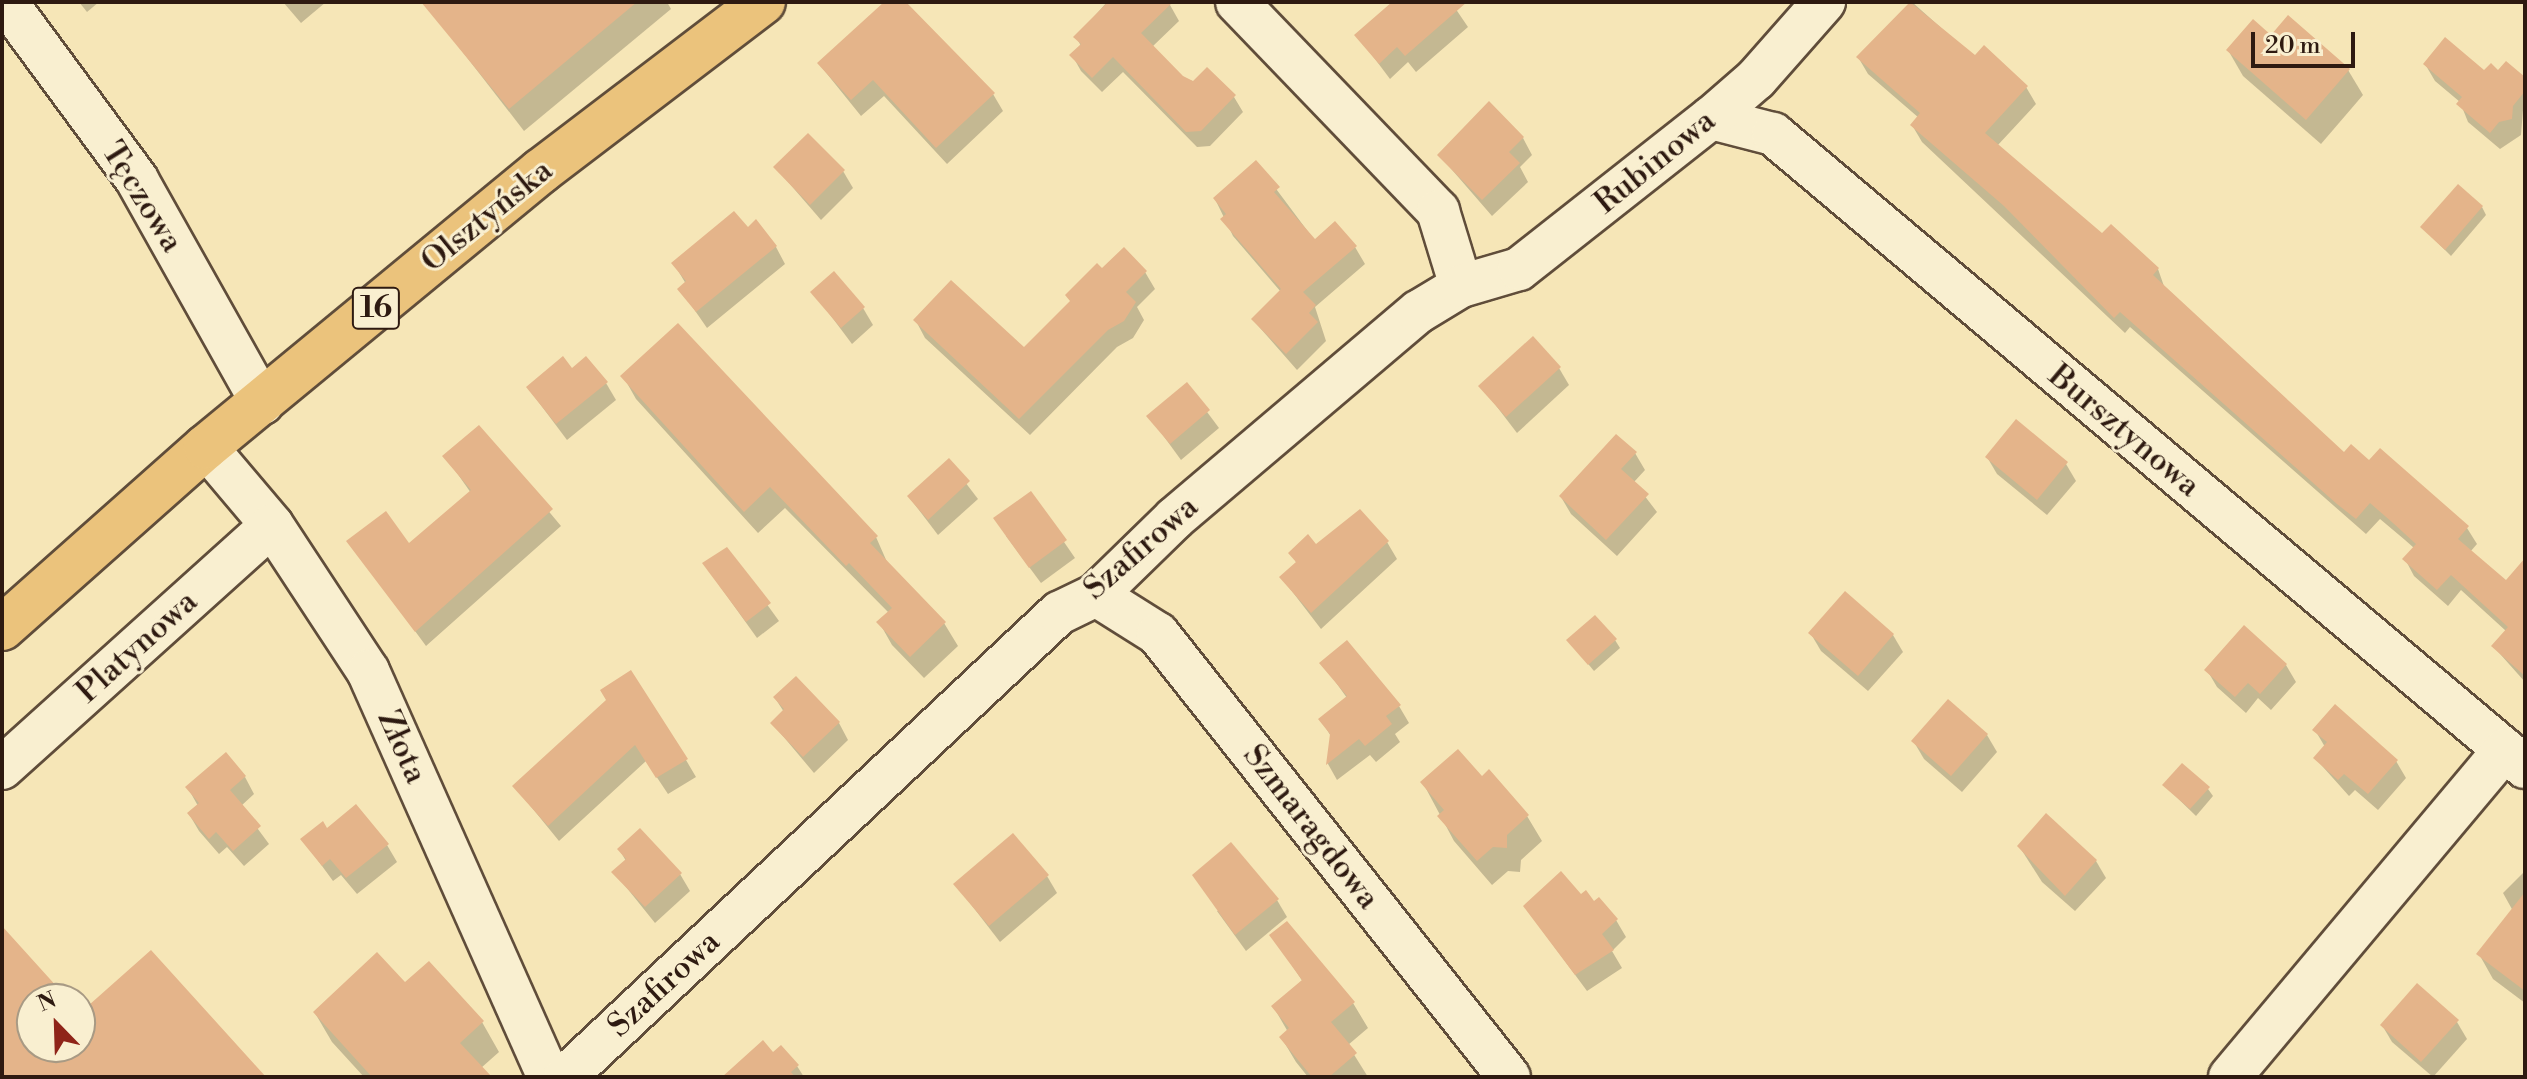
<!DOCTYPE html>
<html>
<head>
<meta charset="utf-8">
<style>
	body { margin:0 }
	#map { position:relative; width:2527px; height:1079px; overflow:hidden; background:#f6e6b7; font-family:"Libre Bodoni",serif }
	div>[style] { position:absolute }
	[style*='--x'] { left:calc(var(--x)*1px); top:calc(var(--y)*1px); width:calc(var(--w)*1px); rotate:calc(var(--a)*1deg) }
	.shadow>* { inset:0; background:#0003 }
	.building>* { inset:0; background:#e4b48a }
	.roads { filter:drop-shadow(2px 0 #604d3a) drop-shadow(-2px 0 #604d3a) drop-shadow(0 2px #604d3a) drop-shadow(0 -2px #604d3a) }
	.minor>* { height:42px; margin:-21px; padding:0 21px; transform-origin:21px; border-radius:21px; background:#f9efd0 }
	.major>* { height:44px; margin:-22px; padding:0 22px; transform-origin:22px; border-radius:22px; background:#ebc37c }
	span { translate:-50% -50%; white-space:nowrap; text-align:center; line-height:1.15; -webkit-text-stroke:6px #f9efd0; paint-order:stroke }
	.shield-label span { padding:2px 6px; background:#f9efd0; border:2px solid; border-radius:6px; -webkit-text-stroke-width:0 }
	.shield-label { font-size:30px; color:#2e1a11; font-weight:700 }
	.street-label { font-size:32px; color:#2e1a11 }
	.frame { position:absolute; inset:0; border:4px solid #2e1a11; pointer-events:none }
	.north { position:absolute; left:16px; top:983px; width:80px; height:80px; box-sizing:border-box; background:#f9efd0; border:2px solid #a89a84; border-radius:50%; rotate:337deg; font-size:22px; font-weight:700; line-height:32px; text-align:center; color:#2e1a11 }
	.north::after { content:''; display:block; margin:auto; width:28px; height:36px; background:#8f2418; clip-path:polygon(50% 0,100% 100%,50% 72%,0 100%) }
	.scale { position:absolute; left:2251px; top:32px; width:104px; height:36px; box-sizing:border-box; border:4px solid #2e1a11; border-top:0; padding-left:10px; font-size:24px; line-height:28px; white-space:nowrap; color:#2e1a11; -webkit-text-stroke:6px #f9efd0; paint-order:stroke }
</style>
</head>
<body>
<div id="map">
	<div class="shadow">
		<i style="clip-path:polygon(79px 2px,99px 2px,87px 12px)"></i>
		<i style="clip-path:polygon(283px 2px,326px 2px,301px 23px)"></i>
		<i style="clip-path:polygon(424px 2px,667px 2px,671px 9px,524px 131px)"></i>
		<i style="clip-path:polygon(887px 2px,904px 2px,993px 94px,1003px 111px,947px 164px,884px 96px,861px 116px,819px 64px)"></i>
		<i style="clip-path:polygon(1107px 2px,1170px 5px,1179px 21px,1152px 47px,1182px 77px,1234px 97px,1243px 112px,1210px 146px,1197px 147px,1123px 72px,1102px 92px,1081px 71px,1072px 55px,1081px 46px,1076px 37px)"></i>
		<i style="clip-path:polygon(1395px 2px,1451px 2px,1468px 27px,1416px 72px,1408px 62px,1390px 79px,1357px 35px)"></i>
		<i style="clip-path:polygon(1912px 2px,1975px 58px,2026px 87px,2036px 104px,1997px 146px,2102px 236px,2158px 269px,2165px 289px,2344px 455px,2369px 463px,2467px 528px,2477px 544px,2470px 552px,2506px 583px,2525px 568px,2525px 682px,2493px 646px,2506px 631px,2461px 590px,2448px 606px,2414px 576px,2405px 559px,2414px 548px,2405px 540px,2380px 519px,2366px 534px,2130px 327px,2125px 333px,1922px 142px,1912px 125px,1919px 118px,1868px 74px,1858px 57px)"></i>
		<i style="clip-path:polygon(2271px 38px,2348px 70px,2363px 95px,2321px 144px,2243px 76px,2228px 50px)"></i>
		<i style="clip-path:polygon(2425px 64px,2499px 73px,2525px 85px,2521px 135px,2500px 149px,2468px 122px,2460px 102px,2435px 81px)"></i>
		<i style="clip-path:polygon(1523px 138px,1532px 155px,1520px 167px,1528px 182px,1492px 216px,1440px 156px)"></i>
		<i style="clip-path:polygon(1256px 162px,1315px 241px,1355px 247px,1365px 264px,1315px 307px,1326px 341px,1297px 370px,1253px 320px,1281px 292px,1233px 236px,1215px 199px)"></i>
		<i style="clip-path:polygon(776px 168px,843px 171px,853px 188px,821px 220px)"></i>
		<i style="clip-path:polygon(2482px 207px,2486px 215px,2451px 256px,2422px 227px)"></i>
		<i style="clip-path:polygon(747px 230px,776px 247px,785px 264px,707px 328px,680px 289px,686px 284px,674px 264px)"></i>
		<i style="clip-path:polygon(1102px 271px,1145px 272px,1155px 289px,1137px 307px,1144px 320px,1133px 338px,1117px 347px,1030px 435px,925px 338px,916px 321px,1024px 349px)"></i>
		<i style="clip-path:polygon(813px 292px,863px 308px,873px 325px,852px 344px)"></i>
		<i style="clip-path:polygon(1559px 368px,1569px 385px,1517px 433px,1481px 386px)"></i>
		<i style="clip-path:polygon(623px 376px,876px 537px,887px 562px,944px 623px,958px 646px,924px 678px,892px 645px,879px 622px,889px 613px,785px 508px,758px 533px,636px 399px)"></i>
		<i style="clip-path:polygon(606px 383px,616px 400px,567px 440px,528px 388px)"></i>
		<i style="clip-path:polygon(1187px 385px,1219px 428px,1181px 460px,1149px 416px)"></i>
		<i style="clip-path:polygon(479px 428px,561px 526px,426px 646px,349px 541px,409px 545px,471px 493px,445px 456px)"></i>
		<i style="clip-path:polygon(1635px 453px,1645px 470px,1634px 482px,1657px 512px,1617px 556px,1571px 514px,1561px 497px)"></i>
		<i style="clip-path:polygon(1987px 457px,2066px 464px,2076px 481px,2047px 515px,1997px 474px)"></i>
		<i style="clip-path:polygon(949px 461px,978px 499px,938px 535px,909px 497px)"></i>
		<i style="clip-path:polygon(1031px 494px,1075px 558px,1041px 583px,1006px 536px)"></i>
		<i style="clip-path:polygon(1387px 542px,1397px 559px,1321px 629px,1281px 577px,1297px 564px,1291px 553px)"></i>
		<i style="clip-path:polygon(727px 549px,779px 621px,757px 638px,704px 564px)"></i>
		<i style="clip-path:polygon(1845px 594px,1893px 635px,1903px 652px,1868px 691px,1821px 651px,1811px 634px)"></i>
		<i style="clip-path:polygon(1615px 640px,1620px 648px,1594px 671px,1569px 641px)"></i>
		<i style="clip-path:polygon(1322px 663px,1399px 706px,1409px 723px,1395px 734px,1400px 742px,1376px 762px,1370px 755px,1337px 780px,1328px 764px,1332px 738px,1321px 720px,1347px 698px)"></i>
		<i style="clip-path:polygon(2286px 665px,2296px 682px,2271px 710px,2258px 698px,2246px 713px,2217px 687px,2207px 670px)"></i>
		<i style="clip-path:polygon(775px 698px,839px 723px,848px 740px,814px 773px,772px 723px,784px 712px)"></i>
		<i style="clip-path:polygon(608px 701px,686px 760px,696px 777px,668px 794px,646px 761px,559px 841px,515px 787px)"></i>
		<i style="clip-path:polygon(2315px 730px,2396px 761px,2406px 778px,2378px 810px,2355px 790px,2349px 796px,2315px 758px,2325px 747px)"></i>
		<i style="clip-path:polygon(1987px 735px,1997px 752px,1962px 792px,1924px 759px,1914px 742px)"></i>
		<i style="clip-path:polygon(245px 777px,254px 794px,241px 806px,269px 844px,244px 866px,227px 847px,219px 854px,199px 831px,189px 814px,198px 806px,188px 788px)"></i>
		<i style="clip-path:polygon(1482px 779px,1527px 816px,1542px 841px,1521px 860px,1520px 872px,1508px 871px,1492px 885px,1454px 841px,1423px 783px)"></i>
		<i style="clip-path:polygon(2164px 785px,2208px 789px,2213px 796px,2196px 816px)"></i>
		<i style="clip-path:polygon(327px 830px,387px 845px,397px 862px,357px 894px,341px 875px,333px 881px,303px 840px)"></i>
		<i style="clip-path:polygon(2019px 846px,2096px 861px,2106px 878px,2075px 911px,2042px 882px)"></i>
		<i style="clip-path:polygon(619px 849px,680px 874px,690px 891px,655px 923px,614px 872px,626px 861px)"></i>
		<i style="clip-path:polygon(2525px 871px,2525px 1003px,2493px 979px,2479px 954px,2513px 911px,2503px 893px)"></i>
		<i style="clip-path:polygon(1047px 876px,1057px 893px,1000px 942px,956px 885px)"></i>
		<i style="clip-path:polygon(1581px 897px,1616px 920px,1626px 937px,1612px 951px,1622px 968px,1587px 991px,1525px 907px)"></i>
		<i style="clip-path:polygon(1277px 900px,1287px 917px,1246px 951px,1217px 911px)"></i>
		<i style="clip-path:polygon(1272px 935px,1353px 1003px,1368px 1028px,1348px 1045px,1368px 1077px,1308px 1077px,1296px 1062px,1281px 1037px,1288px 1032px,1273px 1006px,1303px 982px)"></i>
		<i style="clip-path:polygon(405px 985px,482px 1022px,499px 1052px,481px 1068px,489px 1077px,364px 1077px,332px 1042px,315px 1013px)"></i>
		<i style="clip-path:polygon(2457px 1022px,2467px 1039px,2433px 1077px,2392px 1042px,2382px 1025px)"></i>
		<i style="clip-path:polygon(773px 1055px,797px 1066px,804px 1077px,727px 1077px)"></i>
	</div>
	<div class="building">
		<i style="clip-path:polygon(421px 2px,637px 2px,509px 109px)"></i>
		<i style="clip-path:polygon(884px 2px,906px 2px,995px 93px,936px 148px,873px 80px,851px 100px,817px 63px)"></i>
		<i style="clip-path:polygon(1108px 2px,1173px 2px,1141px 33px,1183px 76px,1193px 81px,1207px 67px,1236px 95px,1201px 131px,1186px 132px,1113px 57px,1092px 78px,1069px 55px,1081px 44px,1073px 37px)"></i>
		<i style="clip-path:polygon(1392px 2px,1467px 2px,1405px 56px,1397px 47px,1379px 64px,1354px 35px)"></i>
		<i style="clip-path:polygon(1910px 2px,1975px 55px,1984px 45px,2028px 86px,1985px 133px,2102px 233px,2111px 224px,2159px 268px,2153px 275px,2344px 452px,2351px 444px,2369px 460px,2380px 448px,2469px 526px,2458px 539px,2506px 580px,2525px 558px,2525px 676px,2491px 646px,2508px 627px,2451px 575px,2437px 590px,2402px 559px,2416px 544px,2393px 523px,2370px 503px,2356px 519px,2337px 504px,2120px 312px,2114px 318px,2004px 206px,1910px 125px,1920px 113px,1856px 57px)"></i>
		<i style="clip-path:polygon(2288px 15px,2350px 69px,2306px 120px,2226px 50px,2253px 19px,2271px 35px)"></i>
		<i style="clip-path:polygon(2445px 37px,2484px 70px,2491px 63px,2498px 70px,2506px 61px,2525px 77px,2525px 91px,2513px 106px,2512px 119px,2499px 122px,2490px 133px,2456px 104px,2462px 97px,2423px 64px)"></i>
		<i style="clip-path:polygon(1489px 101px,1524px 137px,1509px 152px,1520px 163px,1482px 200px,1437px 155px)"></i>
		<i style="clip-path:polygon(808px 133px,845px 170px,810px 205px,773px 167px)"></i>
		<i style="clip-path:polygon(1256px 160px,1280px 187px,1274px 192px,1315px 239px,1335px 221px,1357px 246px,1303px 292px,1316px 305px,1309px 313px,1318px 322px,1286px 354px,1251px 319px,1281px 289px,1220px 219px,1226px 214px,1213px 198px)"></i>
		<i style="clip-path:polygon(2458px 184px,2483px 206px,2445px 250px,2420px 227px)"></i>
		<i style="clip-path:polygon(734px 211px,748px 227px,756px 219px,777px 246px,696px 312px,677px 289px,686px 281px,671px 263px)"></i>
		<i style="clip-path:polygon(1124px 247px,1147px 271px,1126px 292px,1136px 302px,1124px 321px,1108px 330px,1019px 419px,913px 320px,951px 280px,1024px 347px,1070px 301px,1065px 295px,1097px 263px,1102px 268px)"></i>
		<i style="clip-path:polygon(834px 271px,865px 307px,841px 328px,810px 292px)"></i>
		<i style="clip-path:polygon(678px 323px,878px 536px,870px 543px,946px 622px,910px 657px,876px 622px,892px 608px,849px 563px,846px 566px,770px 487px,744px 512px,620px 376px)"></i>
		<i style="clip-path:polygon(1533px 336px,1561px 367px,1506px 417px,1478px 386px)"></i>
		<i style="clip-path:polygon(563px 356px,572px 368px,586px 356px,608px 382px,556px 424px,526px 387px)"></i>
		<i style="clip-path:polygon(1187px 382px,1210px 410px,1170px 444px,1146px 416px)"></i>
		<i style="clip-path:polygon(2016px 419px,2068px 462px,2037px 500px,1985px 457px)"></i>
		<i style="clip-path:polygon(479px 425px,553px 509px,415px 632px,346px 541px,386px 511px,409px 543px,471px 490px,442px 456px)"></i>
		<i style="clip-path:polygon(1616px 434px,1637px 452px,1621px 469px,1649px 494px,1606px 540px,1559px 496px)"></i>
		<i style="clip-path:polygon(949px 458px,970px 481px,928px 520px,907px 496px)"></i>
		<i style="clip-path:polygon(1031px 491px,1067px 540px,1029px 568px,993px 518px)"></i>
		<i style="clip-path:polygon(1360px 509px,1389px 541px,1311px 613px,1279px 577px,1296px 562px,1288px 553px,1308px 534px,1316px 544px)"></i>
		<i style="clip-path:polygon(727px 547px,771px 603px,746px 622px,702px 563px)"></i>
		<i style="clip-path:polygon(1845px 591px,1894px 634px,1858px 676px,1808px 633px)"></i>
		<i style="clip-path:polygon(1595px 615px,1617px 639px,1588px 665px,1566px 640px)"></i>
		<i style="clip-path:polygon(2244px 625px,2287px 664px,2260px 694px,2248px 683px,2235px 697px,2204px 670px)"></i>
		<i style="clip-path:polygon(1347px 640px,1401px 705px,1386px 716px,1392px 724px,1365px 746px,1359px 739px,1326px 765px,1330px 734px,1318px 719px,1347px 696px,1319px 663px)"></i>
		<i style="clip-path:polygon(631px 670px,688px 759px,656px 778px,635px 745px,548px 826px,512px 786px,606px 700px,600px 690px)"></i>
		<i style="clip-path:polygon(796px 676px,840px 722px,803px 757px,770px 723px,784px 709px,773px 697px)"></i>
		<i style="clip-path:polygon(1948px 699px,1988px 734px,1951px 776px,1911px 741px)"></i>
		<i style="clip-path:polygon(2335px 704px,2398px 760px,2368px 794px,2344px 774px,2338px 780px,2313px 758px,2327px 742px,2312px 730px)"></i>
		<i style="clip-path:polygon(1458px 749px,1482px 776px,1489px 769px,1529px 815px,1507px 835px,1507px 848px,1493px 847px,1477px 861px,1437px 816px,1444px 810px,1420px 782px)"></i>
		<i style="clip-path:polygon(226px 752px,246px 776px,230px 790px,261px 826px,233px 851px,216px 832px,209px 839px,187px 813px,199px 803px,185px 787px)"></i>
		<i style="clip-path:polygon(2182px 763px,2210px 787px,2190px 809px,2162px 785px)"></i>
		<i style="clip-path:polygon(356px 804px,389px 844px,346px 878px,330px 859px,322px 866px,300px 839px,323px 821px,327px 828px)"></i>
		<i style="clip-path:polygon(2046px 813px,2097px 860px,2065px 896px,2017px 846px)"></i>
		<i style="clip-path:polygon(640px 828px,682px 873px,645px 907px,611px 872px,626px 859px,617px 849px)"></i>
		<i style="clip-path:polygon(1013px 833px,1049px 875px,989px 926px,953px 884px)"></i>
		<i style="clip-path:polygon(1231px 842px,1279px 899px,1235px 935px,1192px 875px)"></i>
		<i style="clip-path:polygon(1561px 871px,1581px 894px,1586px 890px,1594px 901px,1599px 897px,1618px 919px,1602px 934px,1614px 950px,1575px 975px,1523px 906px)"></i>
		<i style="clip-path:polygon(2525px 892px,2525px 991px,2476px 954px)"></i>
		<i style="clip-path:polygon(1287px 921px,1355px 1002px,1331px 1022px,1357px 1053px,1329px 1077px,1312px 1077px,1279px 1037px,1289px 1028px,1271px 1006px,1302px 980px,1269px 935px)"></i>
		<i style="clip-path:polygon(2px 926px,68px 999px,32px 999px,32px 1047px,80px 1047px,80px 1013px,151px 950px,266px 1077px,2px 1077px)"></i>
		<i style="clip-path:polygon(377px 952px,405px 982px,429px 961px,484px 1021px,460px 1043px,492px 1077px,372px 1077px,313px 1012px)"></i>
		<i style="clip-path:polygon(2417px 983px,2459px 1020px,2421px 1062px,2380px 1025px)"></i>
		<i style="clip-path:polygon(763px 1040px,773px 1052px,781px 1045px,799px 1065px,791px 1072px,795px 1077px,722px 1077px)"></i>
	</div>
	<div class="roads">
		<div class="minor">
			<i style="--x:6;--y:2;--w:221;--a:53.6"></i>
			<i style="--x:137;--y:180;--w:256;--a:60.7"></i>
			<i style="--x:1237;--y:2;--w:290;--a:46.1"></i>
			<i style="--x:1438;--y:211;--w:78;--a:73"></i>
			<i style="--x:1711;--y:118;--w:64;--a:14.5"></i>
			<i style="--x:1773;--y:134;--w:983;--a:40.09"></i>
			<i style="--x:206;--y:447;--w:102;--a:49.8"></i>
			<i style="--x:272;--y:525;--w:175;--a:56.7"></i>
			<i style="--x:368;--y:671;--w:445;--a:66"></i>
			<i style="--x:1096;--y:595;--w:73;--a:32.2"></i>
			<i style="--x:1158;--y:634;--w:565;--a:51.61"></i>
			<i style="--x:2;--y:768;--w:363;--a:-42"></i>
			<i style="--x:565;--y:1077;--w:678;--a:-43.21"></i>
			<i style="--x:1059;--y:613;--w:41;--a:-25.9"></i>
			<i style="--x:1096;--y:595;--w:110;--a:-44.3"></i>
			<i style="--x:1175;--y:518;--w:319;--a:-40.3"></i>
			<i style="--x:1418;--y:312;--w:50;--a:-31.2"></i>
			<i style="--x:1461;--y:286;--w:60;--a:-16.3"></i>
			<i style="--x:1519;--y:269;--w:244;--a:-38.2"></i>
			<i style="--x:1711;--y:118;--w:60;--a:-40.9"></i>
			<i style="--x:1756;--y:79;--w:103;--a:-48.6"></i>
			<i style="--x:2230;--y:1077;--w:427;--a:-50"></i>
		</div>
		<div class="major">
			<i style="--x:2;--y:628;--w:273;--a:-41.6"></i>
			<i style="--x:206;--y:447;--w:434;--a:-39.5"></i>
			<i style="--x:541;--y:171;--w:279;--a:-37.3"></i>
		</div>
	</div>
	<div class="shield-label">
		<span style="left:376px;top:308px">16</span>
	</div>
	<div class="street-label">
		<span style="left:1655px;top:162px;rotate:-39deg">Rubinowa</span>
		<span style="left:142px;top:197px;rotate:58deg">Tęczowa</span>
		<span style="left:487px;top:216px;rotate:-39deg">Olsztyńska</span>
		<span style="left:2124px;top:431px;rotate:40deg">Bursztynowa</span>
		<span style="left:1141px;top:548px;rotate:-41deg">Szafirowa</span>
		<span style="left:137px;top:647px;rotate:-42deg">Platynowa</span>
		<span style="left:402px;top:747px;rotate:66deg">Złota</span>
		<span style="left:1311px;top:827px;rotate:52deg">Szmaragdowa</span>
		<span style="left:664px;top:984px;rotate:-43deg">Szafirowa</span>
	</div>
	<div class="frame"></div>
	<div class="north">N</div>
	<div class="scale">20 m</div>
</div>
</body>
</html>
